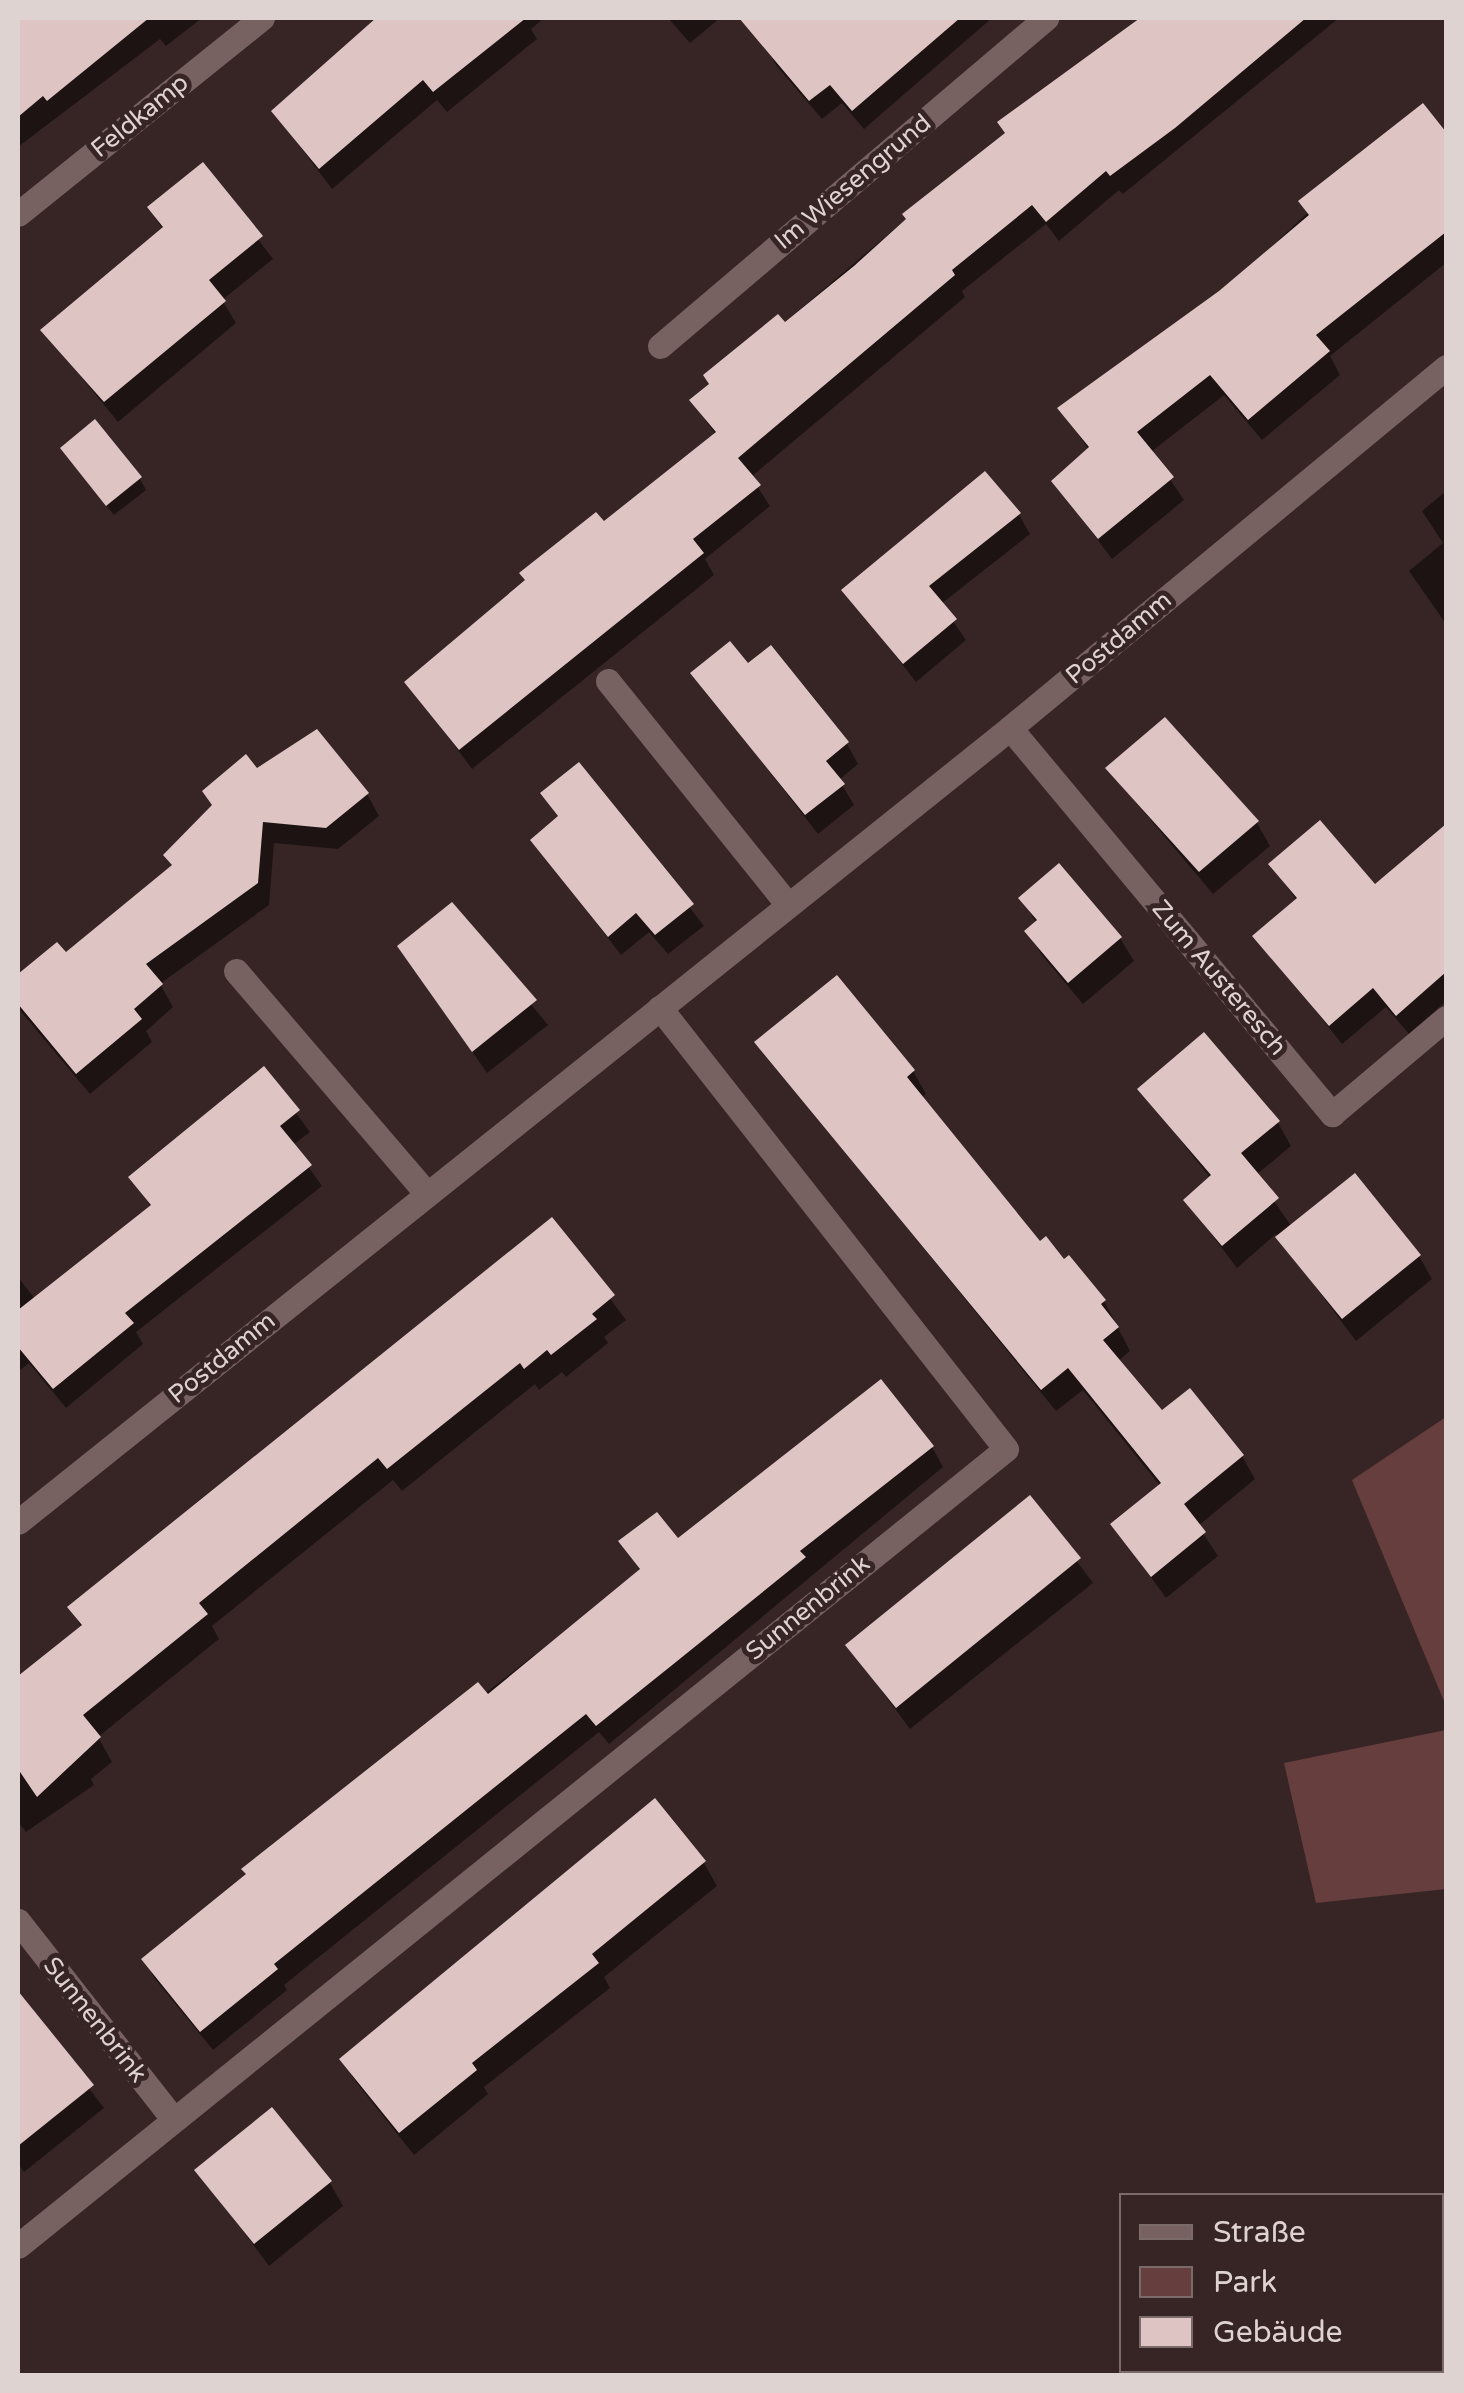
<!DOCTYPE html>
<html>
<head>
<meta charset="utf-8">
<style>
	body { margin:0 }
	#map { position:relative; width:1464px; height:2393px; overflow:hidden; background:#372525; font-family:"Varela Round",sans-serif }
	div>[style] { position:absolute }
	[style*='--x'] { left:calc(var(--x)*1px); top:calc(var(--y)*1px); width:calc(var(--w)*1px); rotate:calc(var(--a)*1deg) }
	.green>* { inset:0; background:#673e3e }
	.shadow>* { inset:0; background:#0007 }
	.building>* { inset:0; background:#dec5c4 }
	.minor>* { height:25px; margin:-12.5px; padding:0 12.5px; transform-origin:12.5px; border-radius:12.5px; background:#776161 }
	span { translate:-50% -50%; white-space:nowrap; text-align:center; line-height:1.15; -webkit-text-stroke:10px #372525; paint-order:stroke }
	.street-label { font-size:25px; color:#dfd3d2 }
	.frame { position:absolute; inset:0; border:20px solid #dfd3d2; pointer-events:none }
	.legend { position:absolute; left:1119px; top:2193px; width:325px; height:180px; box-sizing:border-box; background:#372525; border:2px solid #7a6b6a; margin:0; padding:12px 18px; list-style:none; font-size:30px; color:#dfd3d2 }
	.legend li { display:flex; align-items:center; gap:20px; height:50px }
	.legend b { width:50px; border:2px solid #7a6b6a }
</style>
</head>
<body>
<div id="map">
	<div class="green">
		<i style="clip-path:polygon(1446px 1417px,1446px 1706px,1352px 1480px)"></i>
		<i style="clip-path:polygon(1446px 1730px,1446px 1889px,1316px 1903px,1284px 1763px)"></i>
	</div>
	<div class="shadow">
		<i style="clip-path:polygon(18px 18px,202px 18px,166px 46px,160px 39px,18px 147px)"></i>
		<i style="clip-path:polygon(387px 18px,544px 18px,531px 29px,537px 39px,447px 112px,437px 100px,332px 189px,274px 112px)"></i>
		<i style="clip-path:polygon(668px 18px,720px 18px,690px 43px)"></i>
		<i style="clip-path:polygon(797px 18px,992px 18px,864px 129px,842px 103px,822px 119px,776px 65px,765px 45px)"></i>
		<i style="clip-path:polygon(1143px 18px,1339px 18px,1123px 194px,1119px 190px,1059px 241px,1046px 224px,962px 291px,965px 297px,751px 477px,770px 506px,705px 559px,714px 575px,472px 769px,408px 683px,716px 435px,692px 401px)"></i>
		<i style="clip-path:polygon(1422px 107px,1446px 136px,1446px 263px,1330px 356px,1340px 375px,1262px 440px,1224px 395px,1151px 452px,1184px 500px,1112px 559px,1054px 482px,1089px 450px,1061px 409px,1221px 293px)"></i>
		<i style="clip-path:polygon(203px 166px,273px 259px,222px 300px,236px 323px,118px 422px,44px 331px,163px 230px,150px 208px)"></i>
		<i style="clip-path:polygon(70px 459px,140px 479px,146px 490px,114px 515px)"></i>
		<i style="clip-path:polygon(1446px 491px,1446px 624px,1409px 571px,1443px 543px,1422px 511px)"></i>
		<i style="clip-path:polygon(1019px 515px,1030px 534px,941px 604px,966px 640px,916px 682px,844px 590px)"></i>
		<i style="clip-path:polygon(748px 667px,847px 744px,858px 764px,839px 780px,854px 805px,818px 834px,693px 673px)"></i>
		<i style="clip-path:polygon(579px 766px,704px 926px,668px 954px,649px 932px,621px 955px,533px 840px,559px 819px,543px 794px)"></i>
		<i style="clip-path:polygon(1108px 769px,1257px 823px,1270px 846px,1213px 894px)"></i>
		<i style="clip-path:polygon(256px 771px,367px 794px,379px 816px,338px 849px,274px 843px,269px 905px,160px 984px,173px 1007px,146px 1031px,152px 1042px,90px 1094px,18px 1008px,18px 977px,56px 945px,65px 955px,173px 867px,166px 856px)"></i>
		<i style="clip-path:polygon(1442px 831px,1446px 1001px,1409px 1034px,1386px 1007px,1342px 1044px,1256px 936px,1297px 901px,1271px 864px,1375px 888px)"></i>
		<i style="clip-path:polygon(1021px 898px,1120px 938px,1134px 961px,1083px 1004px,1041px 954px,1028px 931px,1037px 924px)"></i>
		<i style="clip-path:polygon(451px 906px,548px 1025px,487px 1073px,400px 947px)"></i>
		<i style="clip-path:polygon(757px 1043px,913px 1071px,926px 1094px,921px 1098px,1040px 1244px,1104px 1301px,1130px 1351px,1118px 1361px,1162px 1413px,1242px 1456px,1255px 1479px,1198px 1526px,1218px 1556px,1166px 1598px,1113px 1525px,1161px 1487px,1083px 1390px,1056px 1411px)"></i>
		<i style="clip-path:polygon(264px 1070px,310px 1132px,293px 1145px,322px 1186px,136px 1332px,143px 1344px,66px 1408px,29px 1363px,18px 1372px,18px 1277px,35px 1299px,152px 1208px,131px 1177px)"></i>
		<i style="clip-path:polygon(1140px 1089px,1278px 1123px,1291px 1146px,1256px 1175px,1292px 1227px,1419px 1256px,1432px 1279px,1356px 1341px,1276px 1234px,1237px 1268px,1186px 1201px,1211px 1179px)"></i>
		<i style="clip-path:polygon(552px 1221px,626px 1320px,604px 1337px,608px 1343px,566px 1377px,562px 1372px,539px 1390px,535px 1384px,402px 1491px,393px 1480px,212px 1626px,219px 1639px,98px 1737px,112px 1762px,91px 1779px,94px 1785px,26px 1832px,18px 1822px,18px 1680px,82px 1628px,70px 1607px)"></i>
		<i style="clip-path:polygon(932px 1447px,943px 1467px,609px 1744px,599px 1732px,284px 1985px,287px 1990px,213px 2050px,155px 1979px,144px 1959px,641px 1572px,622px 1542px,677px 1542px)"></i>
		<i style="clip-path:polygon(1030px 1498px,1093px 1583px,910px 1729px,848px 1646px)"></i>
		<i style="clip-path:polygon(704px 1863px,717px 1886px,604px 1977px,610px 1988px,484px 2087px,488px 2094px,414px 2155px,356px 2082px,342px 2059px)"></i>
		<i style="clip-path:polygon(18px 1995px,104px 2108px,24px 2172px,18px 2164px)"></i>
		<i style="clip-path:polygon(198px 2170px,330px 2183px,343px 2206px,269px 2266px)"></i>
	</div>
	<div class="building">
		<i style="clip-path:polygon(18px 18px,149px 18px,47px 101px,43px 96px,18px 117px)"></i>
		<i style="clip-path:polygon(376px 18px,526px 18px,433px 92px,423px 80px,319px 169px,271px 111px)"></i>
		<i style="clip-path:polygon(739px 18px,960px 18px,852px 111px,830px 85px,809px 101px)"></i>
		<i style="clip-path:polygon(1140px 18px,1306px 18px,1175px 128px,1110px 176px,1106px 171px,1046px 222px,1032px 205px,952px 270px,955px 275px,738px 458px,761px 485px,693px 539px,704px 553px,459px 750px,404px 682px,525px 580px,519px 573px,596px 512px,604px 521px,716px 432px,689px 400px,709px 384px,703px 375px,778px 314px,785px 322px,854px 266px,906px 219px,902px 214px,1005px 133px,997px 122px)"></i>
		<i style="clip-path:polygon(1423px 103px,1446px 132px,1446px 232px,1316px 335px,1330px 351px,1248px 420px,1210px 375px,1137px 432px,1174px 477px,1098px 539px,1051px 481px,1089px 447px,1057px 408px,1219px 291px,1309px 215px,1298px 201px)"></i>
		<i style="clip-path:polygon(203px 162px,263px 236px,209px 280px,226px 301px,104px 402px,40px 330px,163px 227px,147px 207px)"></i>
		<i style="clip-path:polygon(95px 419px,142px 477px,106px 506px,60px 448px)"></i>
		<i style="clip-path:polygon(985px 471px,1021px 513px,929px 586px,957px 619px,903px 664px,841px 590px)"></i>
		<i style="clip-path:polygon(730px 641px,748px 663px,771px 645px,849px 742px,826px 761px,845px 784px,805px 815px,690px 673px)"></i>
		<i style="clip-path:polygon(1165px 717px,1259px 821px,1199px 872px,1105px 768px)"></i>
		<i style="clip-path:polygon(317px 729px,369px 793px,326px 828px,263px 822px,258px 883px,146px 964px,163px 984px,134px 1009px,142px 1019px,76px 1074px,18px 1004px,18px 974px,57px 942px,66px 952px,172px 865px,163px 855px,212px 805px,202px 791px,246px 754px,257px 768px)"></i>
		<i style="clip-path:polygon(579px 762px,694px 904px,655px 935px,636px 913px,608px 937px,530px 840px,558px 816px,540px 793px)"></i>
		<i style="clip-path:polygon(1320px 820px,1375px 884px,1446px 824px,1446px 972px,1396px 1016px,1373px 988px,1329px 1026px,1252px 936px,1297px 898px,1268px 864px)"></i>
		<i style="clip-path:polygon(1059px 863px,1122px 937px,1068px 983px,1024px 931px,1037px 920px,1018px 898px)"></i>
		<i style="clip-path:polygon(452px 902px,537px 1000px,472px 1052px,397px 946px)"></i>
		<i style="clip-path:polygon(837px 975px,915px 1070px,907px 1077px,1040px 1241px,1046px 1236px,1064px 1259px,1069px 1255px,1106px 1300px,1101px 1304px,1119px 1327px,1103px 1340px,1162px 1410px,1190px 1388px,1244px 1455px,1184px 1504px,1206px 1532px,1151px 1577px,1110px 1524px,1161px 1483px,1068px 1368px,1041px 1390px,754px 1042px)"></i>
		<i style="clip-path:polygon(1204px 1032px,1280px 1121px,1241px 1153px,1279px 1198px,1222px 1246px,1183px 1200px,1211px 1175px,1137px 1089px)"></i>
		<i style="clip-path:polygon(264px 1066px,300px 1110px,280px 1126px,312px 1165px,125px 1313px,134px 1323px,53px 1389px,18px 1347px,18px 1310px,151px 1205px,128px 1177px)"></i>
		<i style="clip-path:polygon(1355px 1173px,1421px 1255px,1342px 1319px,1275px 1237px)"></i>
		<i style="clip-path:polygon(552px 1217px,615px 1295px,592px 1314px,597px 1319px,551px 1355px,547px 1350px,524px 1369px,520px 1363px,387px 1469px,378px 1458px,199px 1603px,208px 1614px,83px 1715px,101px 1737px,37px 1797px,18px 1769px,18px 1676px,82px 1625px,67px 1607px)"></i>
		<i style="clip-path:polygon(881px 1379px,934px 1446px,800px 1551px,806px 1557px,671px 1666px,596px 1726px,586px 1714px,274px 1964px,278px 1969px,200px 2032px,141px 1959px,246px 1874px,241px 1869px,478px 1682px,488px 1694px,640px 1569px,618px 1541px,657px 1512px,678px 1538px)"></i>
		<i style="clip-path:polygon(1030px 1495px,1081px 1558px,896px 1708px,845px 1645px)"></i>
		<i style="clip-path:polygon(655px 1798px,706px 1861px,592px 1954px,599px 1963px,472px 2063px,477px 2070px,399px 2133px,339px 2059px)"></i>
		<i style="clip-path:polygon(18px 1991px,94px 2085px,18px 2146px)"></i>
		<i style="clip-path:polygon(272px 2107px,332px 2181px,254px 2244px,194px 2170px)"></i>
	</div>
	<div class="minor">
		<i style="--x:18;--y:214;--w:313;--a:-38.8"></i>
		<i style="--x:660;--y:346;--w:507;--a:-40.36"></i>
		<i style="--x:608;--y:681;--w:287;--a:51.2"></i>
		<i style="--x:1010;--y:728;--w:503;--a:50.17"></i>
		<i style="--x:1332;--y:1114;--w:149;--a:-40.1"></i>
		<i style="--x:236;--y:971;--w:294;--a:49.4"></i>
		<i style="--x:18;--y:1522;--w:1271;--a:-38.67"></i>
		<i style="--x:1010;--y:728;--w:566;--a:-39.62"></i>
		<i style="--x:18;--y:1921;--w:251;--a:51.9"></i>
		<i style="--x:18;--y:2246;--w:1269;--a:-38.89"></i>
		<i style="--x:1006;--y:1449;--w:561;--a:-128.12"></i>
	</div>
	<div class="street-label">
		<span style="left:140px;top:116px;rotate:-39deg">Feldkamp</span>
		<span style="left:853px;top:182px;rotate:-40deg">Im Wiesengrund</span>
		<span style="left:1119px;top:638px;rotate:-40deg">Postdamm</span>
		<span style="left:1219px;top:978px;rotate:50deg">Zum Austeresch</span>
		<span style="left:222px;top:1358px;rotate:-39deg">Postdamm</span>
		<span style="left:808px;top:1608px;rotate:-39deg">Sunnenbrink</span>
		<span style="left:95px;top:2020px;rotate:52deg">Sunnenbrink</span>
	</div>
	<div class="frame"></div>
	<ul class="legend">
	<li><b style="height:12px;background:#776161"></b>Straße</li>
	<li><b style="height:28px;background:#673e3e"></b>Park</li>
	<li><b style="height:28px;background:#dec5c4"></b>Gebäude</li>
	</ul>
</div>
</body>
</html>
